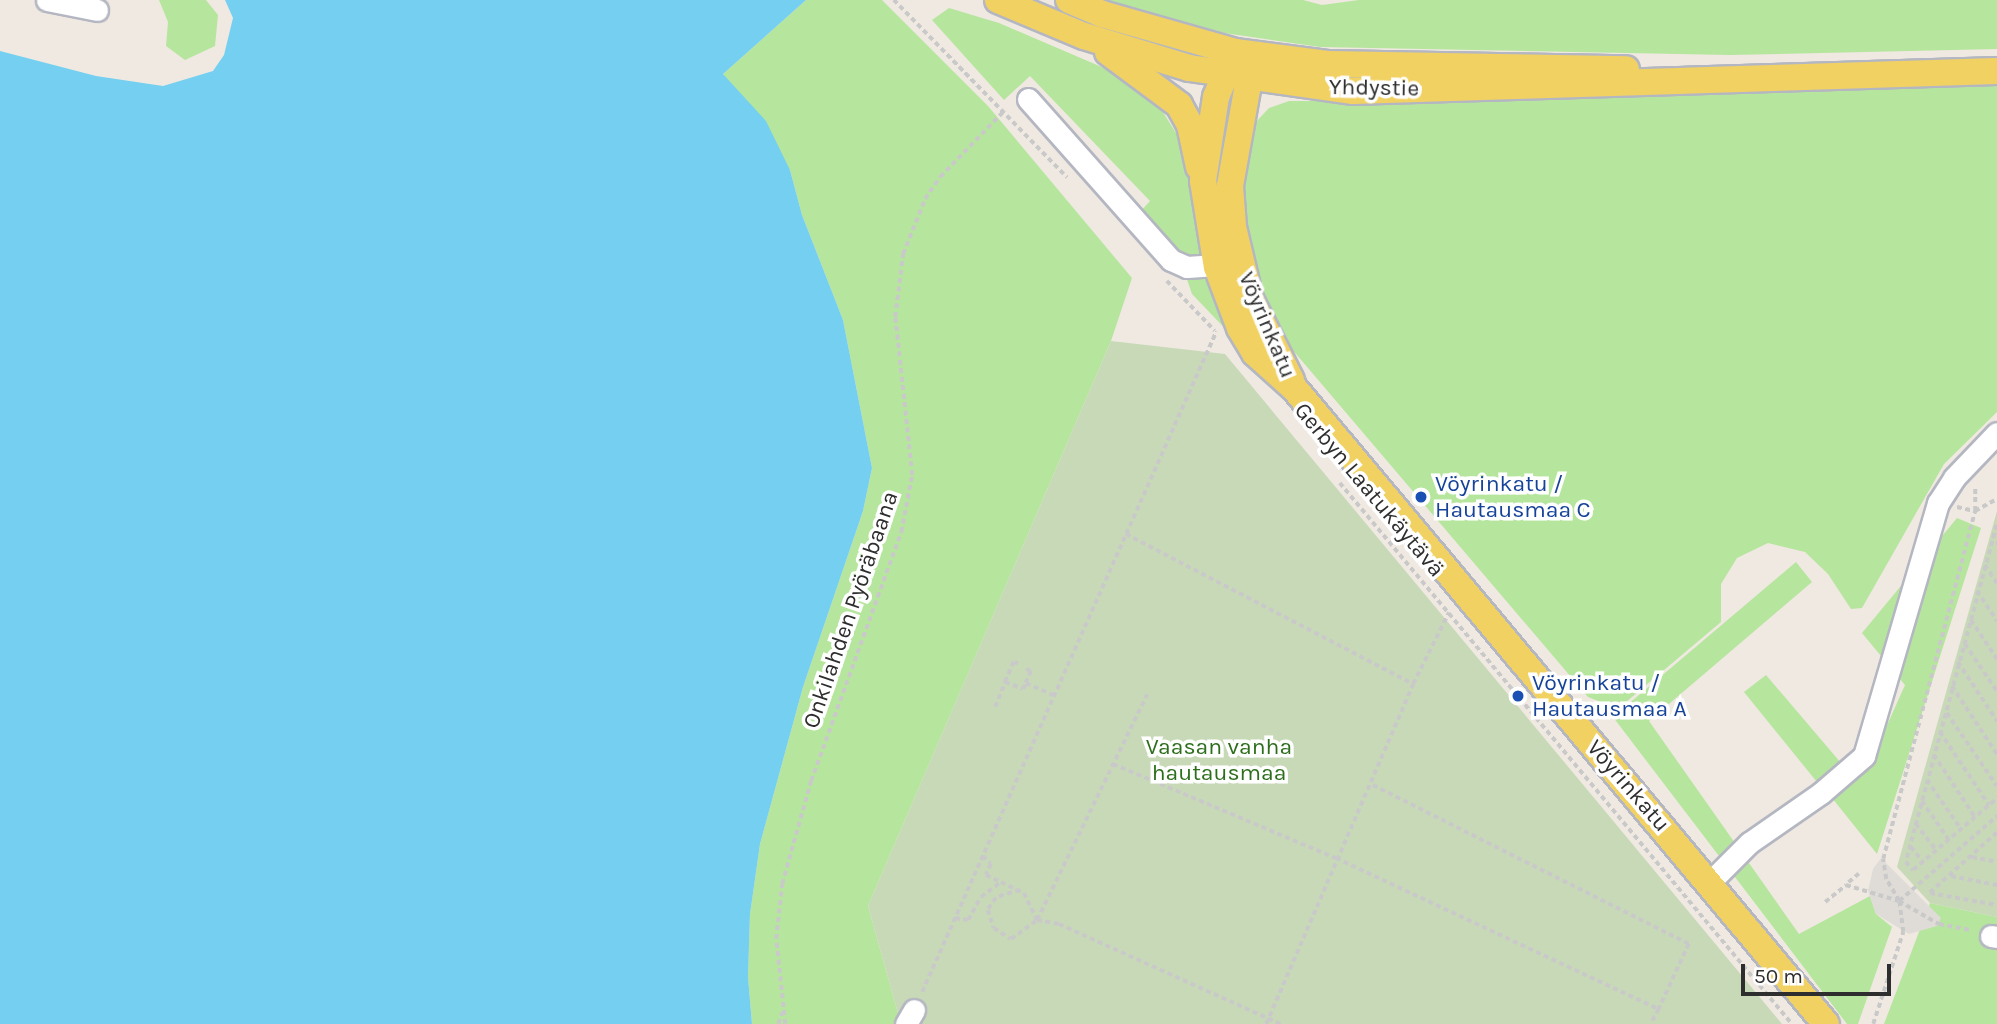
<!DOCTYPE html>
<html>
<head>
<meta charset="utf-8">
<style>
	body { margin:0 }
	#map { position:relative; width:1997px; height:1024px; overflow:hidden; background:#efe9e1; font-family:Karla,sans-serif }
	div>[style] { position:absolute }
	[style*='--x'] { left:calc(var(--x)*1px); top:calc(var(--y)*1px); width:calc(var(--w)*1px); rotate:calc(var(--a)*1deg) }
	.green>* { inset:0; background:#b6e59e }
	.cemetery>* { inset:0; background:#c8d9b8 }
	.plaza>* { inset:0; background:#dfdcd8 }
	.water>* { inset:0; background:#75cff0 }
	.path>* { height:3.5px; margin-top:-1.75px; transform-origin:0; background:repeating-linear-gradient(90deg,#c9c9c9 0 5px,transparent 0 8.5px) }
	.roads { filter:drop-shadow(2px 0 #b4b7c1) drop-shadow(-2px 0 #b4b7c1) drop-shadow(0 2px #b4b7c1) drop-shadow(0 -2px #b4b7c1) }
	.minor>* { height:21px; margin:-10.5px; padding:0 10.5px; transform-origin:10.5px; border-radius:10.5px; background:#fff }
	.major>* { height:26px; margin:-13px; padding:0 13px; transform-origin:13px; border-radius:13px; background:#f2d163 }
	.dots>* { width:19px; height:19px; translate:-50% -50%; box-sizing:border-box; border:4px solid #fff; border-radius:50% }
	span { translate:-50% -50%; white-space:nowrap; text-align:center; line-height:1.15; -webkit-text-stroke:7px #fff; paint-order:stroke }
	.street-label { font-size:23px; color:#2e2e2e }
	.transit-label { font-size:23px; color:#164399 }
	.left { translate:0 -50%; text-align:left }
	.park-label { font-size:23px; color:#2c6e1b }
	.scale { position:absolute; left:1741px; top:964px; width:150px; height:32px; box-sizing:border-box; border:4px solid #2e2e2e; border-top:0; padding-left:9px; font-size:21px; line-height:24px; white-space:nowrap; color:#2e2e2e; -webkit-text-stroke:5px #fff; paint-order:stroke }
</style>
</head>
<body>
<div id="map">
	<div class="green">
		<i style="clip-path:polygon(159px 0,206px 0,218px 15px,215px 46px,185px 60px,166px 46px,168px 22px)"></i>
		<i style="clip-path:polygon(806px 0,882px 0,988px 106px,1132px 278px,1111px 341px,868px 906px,901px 1024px,752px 1024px,748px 977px,750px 914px,760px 844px,803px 687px,863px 511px,872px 468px,843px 320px,802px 215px,790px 170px,723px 74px)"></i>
		<i style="clip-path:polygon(1106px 0,1303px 0,1322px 5px,1359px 0,1997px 0,1997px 49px,1730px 55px,1320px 47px,1224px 33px)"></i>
		<i style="clip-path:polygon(949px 8px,999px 23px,1132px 80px,1154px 98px,1178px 136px,1236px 340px,1192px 294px,1177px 250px,1140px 212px,1150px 201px,1030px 76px,1004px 100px,932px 20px)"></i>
		<i style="clip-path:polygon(1997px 84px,1997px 412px,1944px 464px,1862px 608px,1851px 609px,1828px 574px,1805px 552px,1768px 543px,1737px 558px,1721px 584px,1721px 622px,1613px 713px,1606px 704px,1588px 697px,1285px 341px,1263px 306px,1239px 192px,1254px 124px,1269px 108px,1289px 101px,1512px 101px)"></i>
		<i style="clip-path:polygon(1957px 518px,1981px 528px,1877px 854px,1832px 798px,1868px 768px,1905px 685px,1862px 633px)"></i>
		<i style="clip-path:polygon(1796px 562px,1812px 582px,1649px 721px,1799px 934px,1870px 896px,1876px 914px,1892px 927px,1858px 1024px,1847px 1024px,1613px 717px)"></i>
		<i style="clip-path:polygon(1766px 675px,1841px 763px,1817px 782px,1744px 692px)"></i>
		<i style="clip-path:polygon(1930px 903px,1997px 917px,1997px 1024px,1884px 1024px)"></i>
	</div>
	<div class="cemetery">
		<i style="clip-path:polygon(1111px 341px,1225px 354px,1782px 1024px,901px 1024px,868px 906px)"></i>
		<i style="clip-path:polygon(1997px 511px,1997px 917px,1930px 903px,1897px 867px)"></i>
	</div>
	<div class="plaza">
		<i style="clip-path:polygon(1881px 858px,1941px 918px,1937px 926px,1909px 934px,1876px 914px,1868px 891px,1873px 869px)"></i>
	</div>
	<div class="water">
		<i style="clip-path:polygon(225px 0,806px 0,723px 74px,766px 121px,790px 170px,802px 215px,843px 320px,872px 468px,863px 511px,803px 687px,760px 844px,750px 914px,748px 977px,752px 1024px,0 1024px,0 51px,96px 76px,163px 86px,213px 71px,224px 55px,233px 18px)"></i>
	</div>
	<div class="path">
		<i style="--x:894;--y:0;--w:248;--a:45.7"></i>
		<i style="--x:1167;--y:281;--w:69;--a:46.2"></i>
		<i style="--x:1340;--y:483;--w:705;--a:50.12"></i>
		<i style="--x:1957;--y:507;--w:18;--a:13"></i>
		<i style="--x:1975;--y:511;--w:25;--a:-29"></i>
		<i style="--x:1997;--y:525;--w:349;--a:105.1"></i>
		<i style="--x:1906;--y:862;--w:11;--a:49"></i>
		<i style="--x:1913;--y:870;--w:111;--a:-40.6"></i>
		<i style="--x:1126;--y:534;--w:324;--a:27.6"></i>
		<i style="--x:1996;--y:543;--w:1;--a:0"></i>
		<i style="--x:1985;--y:565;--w:22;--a:56"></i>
		<i style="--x:1977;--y:591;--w:36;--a:56"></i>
		<i style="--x:1971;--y:620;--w:47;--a:56.3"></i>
		<i style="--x:1965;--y:644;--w:57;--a:55.8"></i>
		<i style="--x:1958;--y:662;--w:71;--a:56.5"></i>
		<i style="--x:1018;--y:664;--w:4;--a:-153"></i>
		<i style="--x:1014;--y:662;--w:22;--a:114"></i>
		<i style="--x:1005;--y:682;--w:19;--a:21"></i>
		<i style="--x:1023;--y:689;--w:7;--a:-63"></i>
		<i style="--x:1026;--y:669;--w:5;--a:22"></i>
		<i style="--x:1031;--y:671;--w:13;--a:113"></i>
		<i style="--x:1026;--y:683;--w:32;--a:24"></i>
		<i style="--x:1952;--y:686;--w:82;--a:56.5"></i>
		<i style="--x:995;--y:707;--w:27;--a:-68"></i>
		<i style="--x:1947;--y:713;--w:88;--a:55.6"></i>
		<i style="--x:1940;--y:732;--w:88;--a:56.1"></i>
		<i style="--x:1934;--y:755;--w:74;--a:56.5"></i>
		<i style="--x:1113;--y:764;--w:242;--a:22.9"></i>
		<i style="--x:1336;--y:858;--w:357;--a:25.1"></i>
		<i style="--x:1659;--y:1009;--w:17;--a:118"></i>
		<i style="--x:1927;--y:780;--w:60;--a:55.2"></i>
		<i style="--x:1373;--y:785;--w:354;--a:26.7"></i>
		<i style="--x:1689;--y:944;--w:72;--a:114.8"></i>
		<i style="--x:1922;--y:801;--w:47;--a:55.3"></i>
		<i style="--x:1916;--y:824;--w:33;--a:52"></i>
		<i style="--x:1997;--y:833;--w:90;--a:138.2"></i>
		<i style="--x:1930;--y:893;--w:68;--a:10.2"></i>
		<i style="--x:1911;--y:847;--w:19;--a:51"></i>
		<i style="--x:983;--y:856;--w:11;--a:45"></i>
		<i style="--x:991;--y:864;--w:12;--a:114"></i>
		<i style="--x:986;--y:875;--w:17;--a:25"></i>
		<i style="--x:1972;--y:857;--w:25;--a:11"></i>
		<i style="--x:1859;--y:874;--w:17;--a:140"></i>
		<i style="--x:1846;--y:885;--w:55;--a:16.8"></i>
		<i style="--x:1899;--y:901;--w:46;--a:29.9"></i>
		<i style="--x:1939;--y:924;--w:33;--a:11"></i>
		<i style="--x:1951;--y:876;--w:47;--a:11.1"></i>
		<i style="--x:1020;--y:890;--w:25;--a:162"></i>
		<i style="--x:996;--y:898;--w:14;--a:124"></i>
		<i style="--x:988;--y:910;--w:19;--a:72"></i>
		<i style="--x:994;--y:928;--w:20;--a:33"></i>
		<i style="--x:1011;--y:939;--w:32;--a:-36"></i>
		<i style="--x:1037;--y:920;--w:251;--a:-64"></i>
		<i style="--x:1899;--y:901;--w:130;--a:-40.9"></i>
		<i style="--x:1825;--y:902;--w:27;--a:-39"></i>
		<i style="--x:955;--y:918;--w:13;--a:9"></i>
		<i style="--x:968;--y:920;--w:26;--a:-61"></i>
		<i style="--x:981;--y:897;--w:25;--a:-37"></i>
		<i style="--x:1001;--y:882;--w:25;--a:26"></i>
		<i style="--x:1024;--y:893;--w:30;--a:64"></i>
		<i style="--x:1037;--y:920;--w:22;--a:10"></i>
		<i style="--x:1059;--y:924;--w:243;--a:24.3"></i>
		<i style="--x:922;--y:992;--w:723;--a:-65.99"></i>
		<i style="--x:778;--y:1024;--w:12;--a:-70"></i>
		<i style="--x:785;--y:1024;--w:85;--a:-96"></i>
		<i style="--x:776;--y:939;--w:55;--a:-83.8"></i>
		<i style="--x:782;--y:884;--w:107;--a:-74.3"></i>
		<i style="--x:811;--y:781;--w:265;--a:-70.1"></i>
		<i style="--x:901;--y:532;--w:58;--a:-79.1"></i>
		<i style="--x:912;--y:475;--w:159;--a:-96.1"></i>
		<i style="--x:895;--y:317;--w:64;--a:-82.8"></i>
		<i style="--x:903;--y:254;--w:59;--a:-68.2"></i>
		<i style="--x:925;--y:199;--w:27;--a:-56"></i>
		<i style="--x:940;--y:177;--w:92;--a:-45.9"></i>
		<i style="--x:1266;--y:1024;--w:370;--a:-66.6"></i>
		<i style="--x:1413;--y:684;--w:80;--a:-63.4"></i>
		<i style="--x:1873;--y:1024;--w:97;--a:-71.9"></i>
		<i style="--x:1903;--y:932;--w:31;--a:-97"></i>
		<i style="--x:1899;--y:901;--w:26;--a:-121"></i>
		<i style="--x:1886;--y:879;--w:20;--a:-99"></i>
		<i style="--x:1883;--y:859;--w:360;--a:-75.2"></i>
		<i style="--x:1975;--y:511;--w:24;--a:-90"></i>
	</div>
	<div class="roads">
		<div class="minor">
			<i style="--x:47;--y:0;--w:51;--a:11.3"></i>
			<i style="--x:1028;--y:99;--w:215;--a:48.4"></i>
			<i style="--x:1171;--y:260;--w:17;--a:24"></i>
			<i style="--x:1187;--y:267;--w:44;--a:-3.9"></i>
			<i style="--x:1710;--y:882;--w:55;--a:-45"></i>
			<i style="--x:1749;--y:843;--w:88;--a:-34.8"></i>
			<i style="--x:1821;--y:793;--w:57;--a:-40.7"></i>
			<i style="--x:1864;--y:756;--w:264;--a:-73.7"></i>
			<i style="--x:1938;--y:503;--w:30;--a:-57"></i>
			<i style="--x:1954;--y:478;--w:62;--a:-46.3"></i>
			<i style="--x:1991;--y:936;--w:6;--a:9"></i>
			<i style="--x:906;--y:1024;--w:16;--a:-60"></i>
		</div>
		<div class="major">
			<i style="--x:998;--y:0;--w:93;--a:22.7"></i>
			<i style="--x:1084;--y:36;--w:110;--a:16.9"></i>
			<i style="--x:1189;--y:68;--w:166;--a:8"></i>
			<i style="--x:1353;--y:91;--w:644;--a:-1.78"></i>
			<i style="--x:1069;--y:0;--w:36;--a:23"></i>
			<i style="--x:1102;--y:14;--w:138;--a:15.9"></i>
			<i style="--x:1235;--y:52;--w:93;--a:7.4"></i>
			<i style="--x:1327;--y:64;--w:299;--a:1"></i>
			<i style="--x:1108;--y:52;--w:89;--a:36.7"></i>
			<i style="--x:1179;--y:105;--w:23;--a:61"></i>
			<i style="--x:1190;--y:125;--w:43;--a:77.9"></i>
			<i style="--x:1235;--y:52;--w:49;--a:112.9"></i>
			<i style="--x:1216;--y:97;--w:85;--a:98.8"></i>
			<i style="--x:1203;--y:181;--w:87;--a:80.8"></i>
			<i style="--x:1217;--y:267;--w:65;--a:69.3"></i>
			<i style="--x:1240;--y:328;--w:29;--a:59"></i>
			<i style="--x:1255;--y:353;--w:52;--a:41.9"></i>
			<i style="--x:1294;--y:388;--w:829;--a:50.09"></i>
			<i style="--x:1247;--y:62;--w:17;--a:83"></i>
			<i style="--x:1249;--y:79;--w:109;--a:100.1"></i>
			<i style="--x:1230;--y:186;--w:41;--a:85.8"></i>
			<i style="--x:1233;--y:227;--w:74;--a:76.7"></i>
			<i style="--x:1250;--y:299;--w:91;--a:63.2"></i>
		</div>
	</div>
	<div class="dots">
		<i style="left:1421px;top:497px;background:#1a4fb4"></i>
		<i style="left:1518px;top:696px;background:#1a4fb4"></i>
	</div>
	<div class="street-label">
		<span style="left:1374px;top:88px;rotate:1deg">Yhdystie</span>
		<span style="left:1267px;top:325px;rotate:67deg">Vöyrinkatu</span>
		<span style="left:1369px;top:490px;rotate:50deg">Gerbyn Laatukäytävä</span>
		<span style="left:851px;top:610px;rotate:-71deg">Onkilahden Pyöräbaana</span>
		<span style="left:1628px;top:786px;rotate:49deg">Vöyrinkatu</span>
	</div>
	<div class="transit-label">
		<span class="left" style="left:1435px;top:497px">Vöyrinkatu /<br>Hautausmaa C</span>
		<span class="left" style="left:1532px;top:696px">Vöyrinkatu /<br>Hautausmaa A</span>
	</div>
	<div class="park-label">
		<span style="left:1219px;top:760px">Vaasan vanha<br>hautausmaa</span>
	</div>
	<div class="scale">50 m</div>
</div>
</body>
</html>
